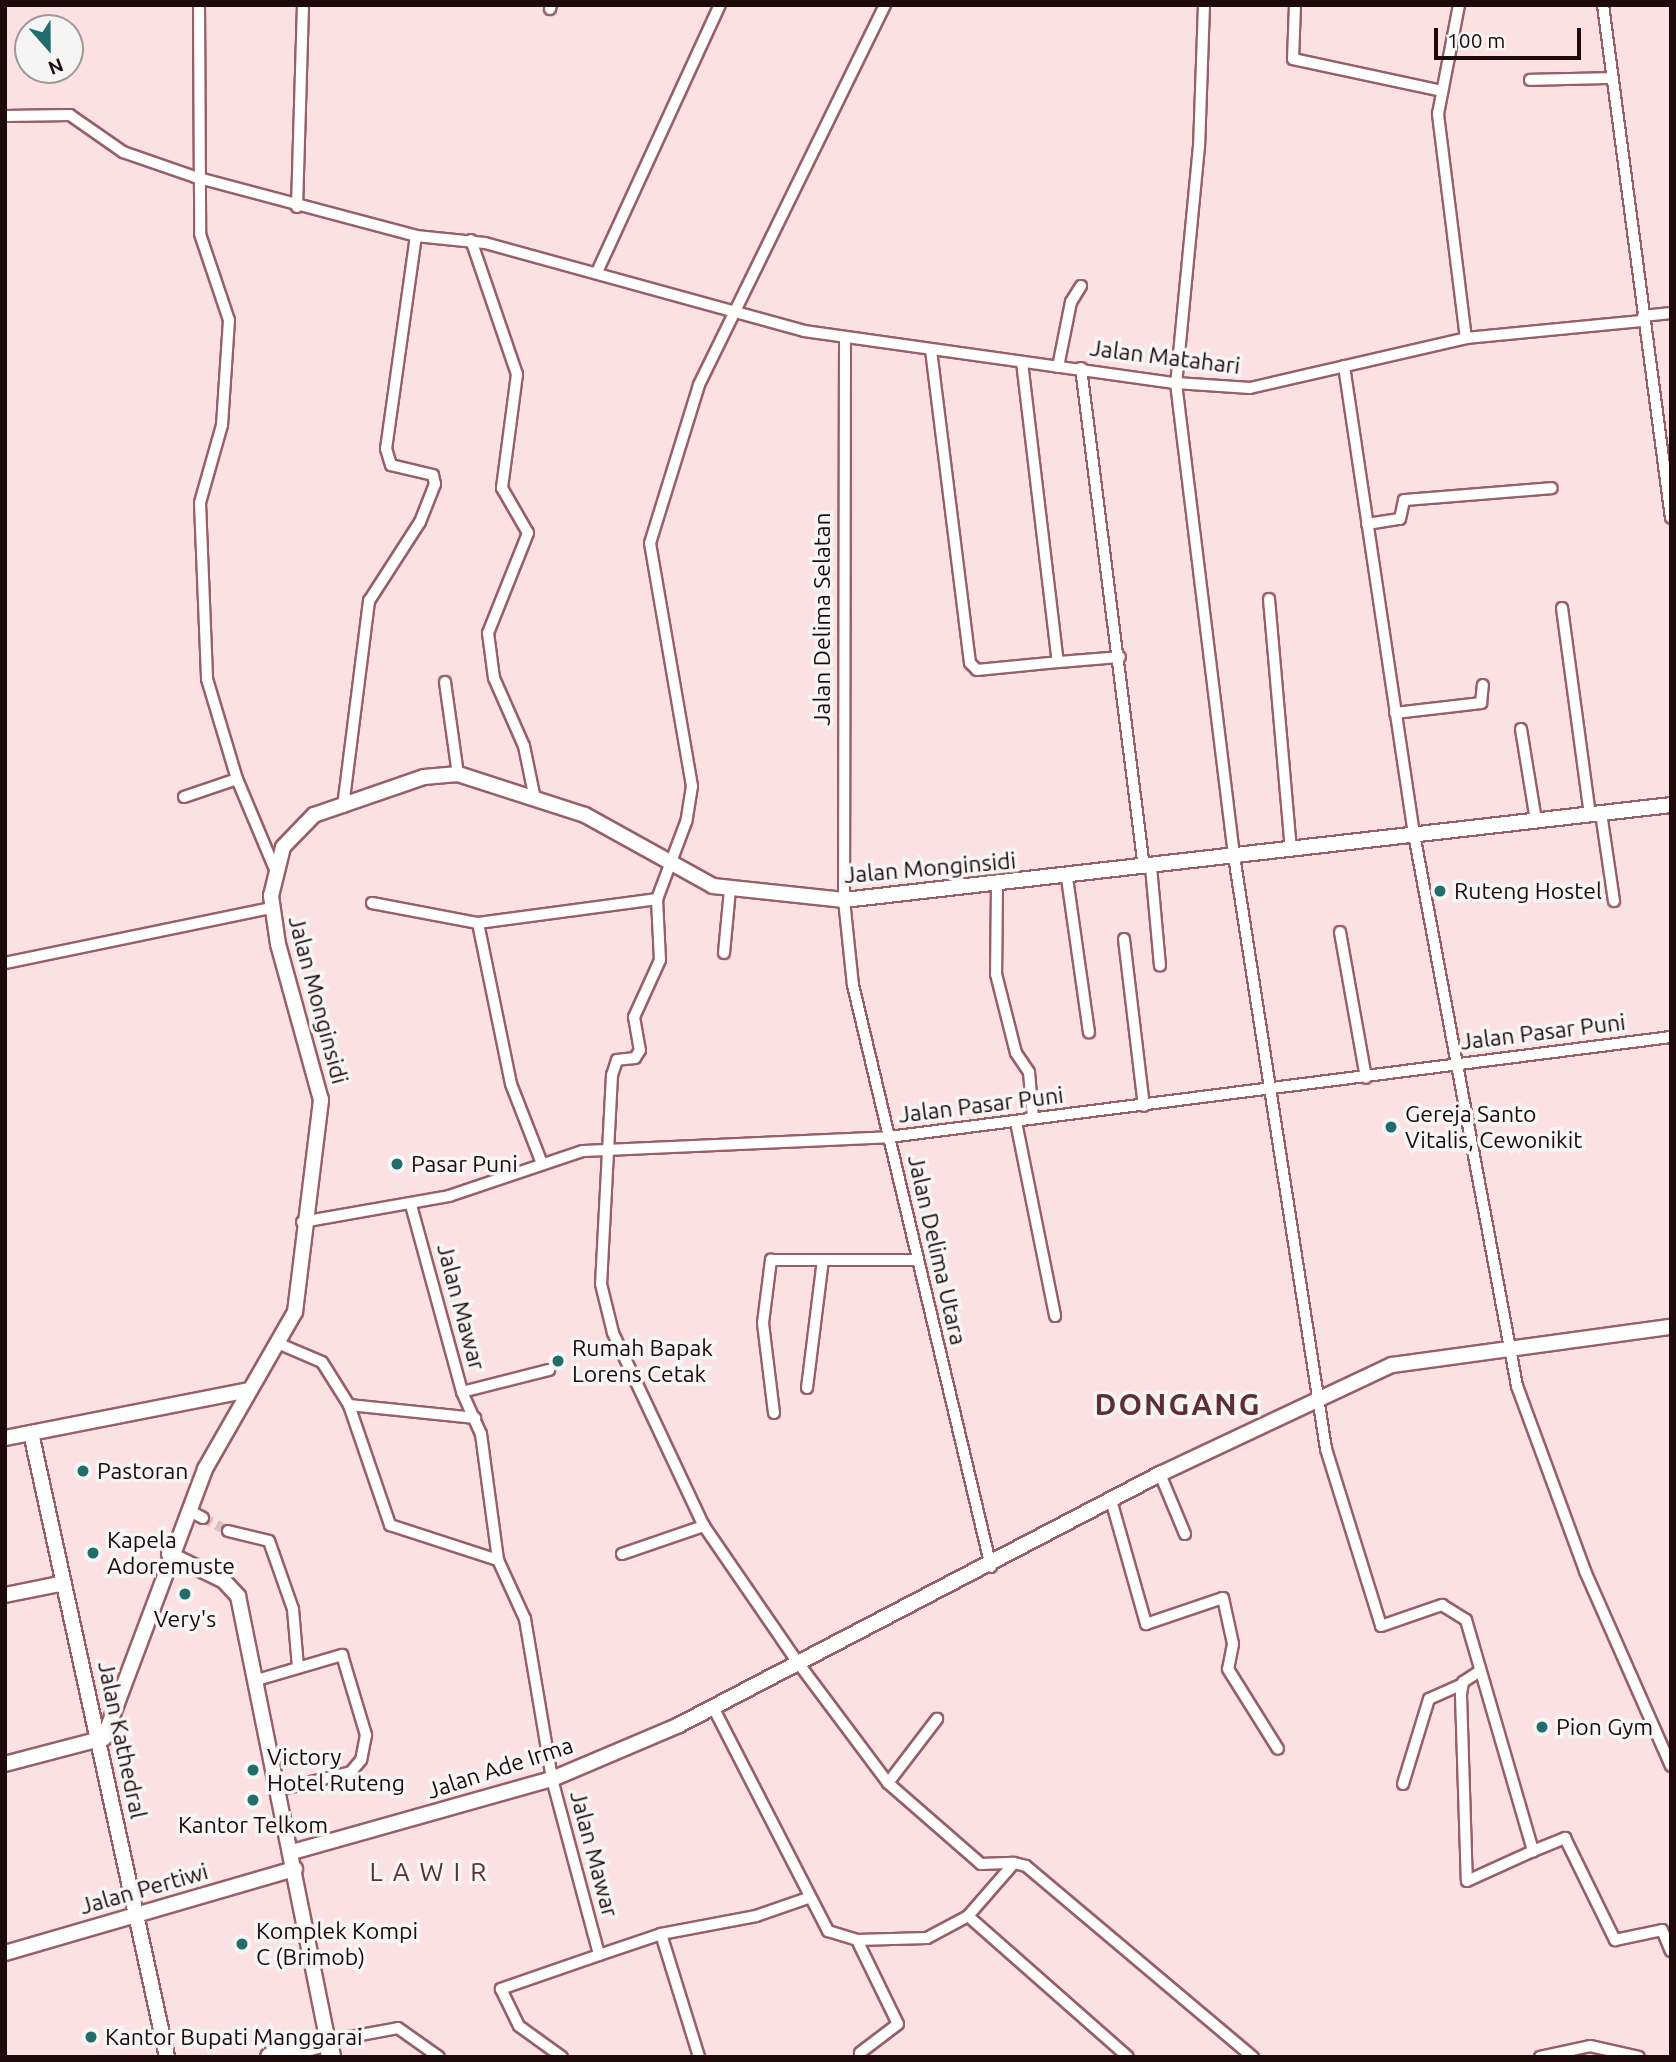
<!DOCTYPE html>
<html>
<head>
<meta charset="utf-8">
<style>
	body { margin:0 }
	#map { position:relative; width:1676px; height:2062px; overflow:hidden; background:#fbe1e3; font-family:Ubuntu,sans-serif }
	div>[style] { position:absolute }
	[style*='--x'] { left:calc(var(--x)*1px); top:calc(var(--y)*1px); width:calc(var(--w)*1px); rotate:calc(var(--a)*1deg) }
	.minor-tunnel>* { height:10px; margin-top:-5px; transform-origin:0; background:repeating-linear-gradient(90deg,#dac1c3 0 10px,transparent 0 15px) }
	.roads { filter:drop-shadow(2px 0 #976067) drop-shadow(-2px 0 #976067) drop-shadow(0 2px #976067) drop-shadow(0 -2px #976067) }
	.minor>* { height:10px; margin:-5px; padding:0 5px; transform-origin:5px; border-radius:5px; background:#fff }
	.tertiary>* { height:14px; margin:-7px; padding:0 7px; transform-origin:7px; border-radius:7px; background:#fff }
	.primary>* { height:18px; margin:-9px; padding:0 9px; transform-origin:9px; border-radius:9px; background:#fff }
	.dots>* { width:19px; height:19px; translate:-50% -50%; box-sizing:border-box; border:4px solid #f5f5f5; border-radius:50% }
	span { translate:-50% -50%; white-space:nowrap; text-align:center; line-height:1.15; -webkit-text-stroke:7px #f5f5f5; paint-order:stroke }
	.street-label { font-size:23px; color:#1e090d }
	.poi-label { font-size:23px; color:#1e090d }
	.left { translate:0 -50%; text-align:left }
	.quarter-label { font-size:26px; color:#5f2d35; letter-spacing:2px }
	.district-label { font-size:30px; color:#5f2d35; font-weight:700; letter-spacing:2px }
	.frame { position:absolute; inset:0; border:7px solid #1e090d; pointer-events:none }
	.north { position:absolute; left:14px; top:14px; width:70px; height:70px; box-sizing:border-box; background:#f5f5f5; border:2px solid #9f9798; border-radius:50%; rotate:159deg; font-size:19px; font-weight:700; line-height:28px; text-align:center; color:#1e090d }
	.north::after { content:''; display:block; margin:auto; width:24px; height:32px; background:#216d6a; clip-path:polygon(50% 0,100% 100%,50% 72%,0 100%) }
	.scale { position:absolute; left:1434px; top:28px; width:147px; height:32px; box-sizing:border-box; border:4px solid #1e090d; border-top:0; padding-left:9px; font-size:21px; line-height:24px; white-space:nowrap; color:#1e090d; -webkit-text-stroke:5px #f5f5f5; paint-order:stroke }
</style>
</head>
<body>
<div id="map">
	<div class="minor-tunnel">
		<i style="--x:203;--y:1518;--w:28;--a:27"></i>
	</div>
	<div class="roads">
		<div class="minor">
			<i style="--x:199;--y:5;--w:229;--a:89.7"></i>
			<i style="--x:200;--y:234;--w:91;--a:71.4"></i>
			<i style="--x:229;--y:320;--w:105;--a:93.8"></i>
			<i style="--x:222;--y:425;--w:81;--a:105.8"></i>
			<i style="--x:200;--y:503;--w:176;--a:87.7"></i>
			<i style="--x:207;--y:679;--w:104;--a:73.3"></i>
			<i style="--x:237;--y:779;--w:95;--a:67.2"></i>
			<i style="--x:885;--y:5;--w:423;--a:116.1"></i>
			<i style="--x:699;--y:385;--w:165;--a:107.2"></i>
			<i style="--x:650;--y:543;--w:247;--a:80.2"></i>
			<i style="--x:692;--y:786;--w:36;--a:99"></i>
			<i style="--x:686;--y:822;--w:82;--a:110.6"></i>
			<i style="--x:657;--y:899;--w:61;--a:87.2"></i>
			<i style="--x:660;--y:960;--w:63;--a:114.5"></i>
			<i style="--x:634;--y:1017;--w:34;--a:80"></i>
			<i style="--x:640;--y:1050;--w:9;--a:122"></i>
			<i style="--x:635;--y:1058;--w:18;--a:174"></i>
			<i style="--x:617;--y:1060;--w:16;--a:108"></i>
			<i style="--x:612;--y:1075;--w:209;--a:93"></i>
			<i style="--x:601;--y:1284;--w:50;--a:76.2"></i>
			<i style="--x:613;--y:1333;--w:213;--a:64.8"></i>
			<i style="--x:704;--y:1526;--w:168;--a:55.5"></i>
			<i style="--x:799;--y:1664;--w:149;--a:53.2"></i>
			<i style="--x:888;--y:1783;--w:123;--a:41.1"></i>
			<i style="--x:981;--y:1864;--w:33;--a:-2"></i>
			<i style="--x:1204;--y:5;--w:141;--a:92"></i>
			<i style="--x:1199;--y:146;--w:238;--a:95.5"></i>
			<i style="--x:1176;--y:383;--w:477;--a:83"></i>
			<i style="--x:1234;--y:856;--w:600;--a:81.18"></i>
			<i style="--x:1326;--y:1449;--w:185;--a:72.7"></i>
			<i style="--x:1381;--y:1626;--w:65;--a:-19"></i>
			<i style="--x:1442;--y:1605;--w:28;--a:32"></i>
			<i style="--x:1466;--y:1620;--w:241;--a:73.8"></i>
			<i style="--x:1533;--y:1851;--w:35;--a:-22"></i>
			<i style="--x:1565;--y:1838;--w:114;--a:63.9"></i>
			<i style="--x:1615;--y:1940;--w:48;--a:-12"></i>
			<i style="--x:1662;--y:1930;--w:23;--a:67"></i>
			<i style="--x:1295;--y:5;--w:54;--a:92.1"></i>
			<i style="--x:1293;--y:59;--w:152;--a:12.1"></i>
			<i style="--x:1459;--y:5;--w:111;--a:100.9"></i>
			<i style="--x:1438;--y:114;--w:226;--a:82.9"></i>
			<i style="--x:1603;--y:5;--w:517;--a:82.45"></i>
			<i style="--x:550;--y:9;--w:4;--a:-76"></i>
			<i style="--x:1530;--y:80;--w:82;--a:-1.4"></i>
			<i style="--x:5;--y:116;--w:65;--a:-0.9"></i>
			<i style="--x:70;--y:115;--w:65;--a:34.9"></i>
			<i style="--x:123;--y:152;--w:76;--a:19.1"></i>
			<i style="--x:195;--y:177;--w:229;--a:14.9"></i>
			<i style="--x:416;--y:236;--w:69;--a:5.8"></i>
			<i style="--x:485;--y:243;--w:331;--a:15.4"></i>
			<i style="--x:804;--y:331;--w:376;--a:8"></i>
			<i style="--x:1176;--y:383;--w:74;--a:3.9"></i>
			<i style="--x:1250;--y:388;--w:222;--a:-13"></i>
			<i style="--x:1466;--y:338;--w:179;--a:-5.5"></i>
			<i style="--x:297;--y:207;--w:202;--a:-88.3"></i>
			<i style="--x:471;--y:240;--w:142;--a:71.1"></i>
			<i style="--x:517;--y:374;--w:115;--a:97.5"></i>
			<i style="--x:502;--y:488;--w:52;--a:60"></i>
			<i style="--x:528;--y:533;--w:108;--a:111.8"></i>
			<i style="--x:488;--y:633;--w:45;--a:82.4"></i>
			<i style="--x:494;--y:678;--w:74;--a:66.2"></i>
			<i style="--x:524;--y:746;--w:54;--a:78.3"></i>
			<i style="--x:597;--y:272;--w:294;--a:-65.3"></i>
			<i style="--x:1643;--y:316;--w:28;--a:-6"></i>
			<i style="--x:845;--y:338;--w:562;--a:90.1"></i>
			<i style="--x:844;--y:900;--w:85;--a:84"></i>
			<i style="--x:853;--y:985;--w:598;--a:76.66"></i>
			<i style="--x:931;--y:350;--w:315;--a:82.9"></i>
			<i style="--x:970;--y:663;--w:10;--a:45"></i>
			<i style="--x:977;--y:670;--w:81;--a:-5.6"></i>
			<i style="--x:1022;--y:362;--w:302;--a:83.2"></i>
			<i style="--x:1058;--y:662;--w:62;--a:-4.6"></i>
			<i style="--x:1344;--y:366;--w:473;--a:81.5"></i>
			<i style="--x:1414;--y:834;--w:562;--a:79.43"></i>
			<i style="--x:1517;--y:1386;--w:197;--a:69.8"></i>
			<i style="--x:1585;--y:1571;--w:213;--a:66.2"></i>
			<i style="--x:1058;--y:367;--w:66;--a:-78.7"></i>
			<i style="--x:1071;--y:302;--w:19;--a:-58"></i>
			<i style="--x:1081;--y:368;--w:504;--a:82.82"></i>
			<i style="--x:1367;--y:524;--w:33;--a:-9"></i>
			<i style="--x:1400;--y:519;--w:19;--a:-78"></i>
			<i style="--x:1404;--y:500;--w:148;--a:-4.6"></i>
			<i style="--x:1269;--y:599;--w:251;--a:85"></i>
			<i style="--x:1562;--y:608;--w:208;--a:82.3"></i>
			<i style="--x:445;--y:682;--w:93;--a:82"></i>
			<i style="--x:1395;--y:713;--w:87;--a:-6.6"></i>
			<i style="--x:1481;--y:703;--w:18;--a:-84"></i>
			<i style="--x:1521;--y:729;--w:93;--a:80.7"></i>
			<i style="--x:184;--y:797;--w:56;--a:-18.8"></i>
			<i style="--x:343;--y:807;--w:208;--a:-82.8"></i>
			<i style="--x:369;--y:601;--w:94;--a:-57.2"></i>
			<i style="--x:420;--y:522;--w:41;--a:-68.5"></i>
			<i style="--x:435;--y:484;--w:9;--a:-103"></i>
			<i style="--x:433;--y:475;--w:43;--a:-166.6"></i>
			<i style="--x:391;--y:465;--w:17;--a:-107"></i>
			<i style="--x:386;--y:449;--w:215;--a:-82"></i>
			<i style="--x:1601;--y:813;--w:89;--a:81.6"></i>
			<i style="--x:1151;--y:867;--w:99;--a:84.8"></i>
			<i style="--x:1067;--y:878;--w:156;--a:81.9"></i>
			<i style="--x:997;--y:885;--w:89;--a:90.6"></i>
			<i style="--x:996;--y:974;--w:81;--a:75.8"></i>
			<i style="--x:1016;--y:1053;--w:23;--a:56"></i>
			<i style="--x:1029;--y:1072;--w:47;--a:85.1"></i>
			<i style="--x:372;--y:903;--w:108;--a:10.7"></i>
			<i style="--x:478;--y:923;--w:181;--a:-7.6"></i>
			<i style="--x:478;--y:923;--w:164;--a:78.4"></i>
			<i style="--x:511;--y:1084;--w:83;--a:68.7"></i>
			<i style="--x:1340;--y:932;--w:148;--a:79.9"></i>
			<i style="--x:1124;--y:939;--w:168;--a:83.2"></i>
			<i style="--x:724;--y:953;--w:64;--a:-84.6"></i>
			<i style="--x:5;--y:963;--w:272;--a:-11.7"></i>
			<i style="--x:1016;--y:1122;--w:198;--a:78.6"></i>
			<i style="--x:411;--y:1205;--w:194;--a:74.7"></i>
			<i style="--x:462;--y:1392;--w:46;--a:65.7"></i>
			<i style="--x:481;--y:1434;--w:127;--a:82.3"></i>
			<i style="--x:498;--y:1560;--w:65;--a:65.4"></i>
			<i style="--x:525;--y:1619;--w:162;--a:80.4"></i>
			<i style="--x:552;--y:1779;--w:182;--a:75"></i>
			<i style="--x:599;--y:1955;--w:104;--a:160.9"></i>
			<i style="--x:501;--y:1989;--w:41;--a:64.1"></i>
			<i style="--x:519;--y:2026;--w:53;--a:35.8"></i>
			<i style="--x:302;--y:1222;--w:149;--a:-10"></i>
			<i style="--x:449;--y:1196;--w:141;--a:-18.6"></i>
			<i style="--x:583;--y:1151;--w:306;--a:-2.6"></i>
			<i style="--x:889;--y:1137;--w:788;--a:-7.29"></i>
			<i style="--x:282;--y:1345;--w:43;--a:23"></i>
			<i style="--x:322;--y:1362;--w:51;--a:57.9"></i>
			<i style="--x:349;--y:1405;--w:127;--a:5.9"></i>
			<i style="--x:807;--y:1388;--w:129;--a:-82.9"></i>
			<i style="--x:462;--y:1392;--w:90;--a:-14.2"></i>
			<i style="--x:349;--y:1405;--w:127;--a:71.1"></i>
			<i style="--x:390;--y:1525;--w:114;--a:18"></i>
			<i style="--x:774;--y:1413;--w:91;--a:-97"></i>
			<i style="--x:763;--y:1323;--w:64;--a:-82.8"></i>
			<i style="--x:771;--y:1260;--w:146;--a:0"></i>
			<i style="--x:1160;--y:1474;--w:65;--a:67.4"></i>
			<i style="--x:1111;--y:1500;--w:129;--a:74.2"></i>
			<i style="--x:1146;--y:1624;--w:81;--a:-18.7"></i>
			<i style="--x:1223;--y:1598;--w:47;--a:77.7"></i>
			<i style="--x:1233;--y:1644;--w:25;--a:101"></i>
			<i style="--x:1228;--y:1669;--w:94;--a:58"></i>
			<i style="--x:188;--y:1510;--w:17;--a:28"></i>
			<i style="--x:228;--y:1531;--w:42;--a:13.7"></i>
			<i style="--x:269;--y:1541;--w:72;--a:70.6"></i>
			<i style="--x:293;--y:1609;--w:58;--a:85.1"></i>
			<i style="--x:622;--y:1554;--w:87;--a:-18.9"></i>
			<i style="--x:1480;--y:1671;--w:20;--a:147"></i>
			<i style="--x:1463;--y:1682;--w:13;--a:99"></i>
			<i style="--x:1461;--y:1695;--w:186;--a:88.2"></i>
			<i style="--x:1467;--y:1881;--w:72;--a:-24.4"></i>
			<i style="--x:257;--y:1680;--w:89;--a:-16.4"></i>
			<i style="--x:342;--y:1655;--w:84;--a:73.3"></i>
			<i style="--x:366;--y:1735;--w:25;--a:101"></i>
			<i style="--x:361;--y:1760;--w:16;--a:130"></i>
			<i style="--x:351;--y:1772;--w:74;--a:166"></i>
			<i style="--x:714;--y:1709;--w:250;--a:62.8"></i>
			<i style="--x:828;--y:1931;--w:30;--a:17"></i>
			<i style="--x:857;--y:1940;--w:70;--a:-1.6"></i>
			<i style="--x:927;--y:1938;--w:47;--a:-28.2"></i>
			<i style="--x:968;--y:1916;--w:70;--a:-49"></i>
			<i style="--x:1014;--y:1863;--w:12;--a:14"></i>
			<i style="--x:1026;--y:1866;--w:297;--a:40.1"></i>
			<i style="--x:888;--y:1783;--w:81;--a:-52.6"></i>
			<i style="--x:1403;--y:1784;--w:89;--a:-73"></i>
			<i style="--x:1429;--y:1699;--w:35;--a:-24"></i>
			<i style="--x:968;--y:1916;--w:213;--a:41.4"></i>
			<i style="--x:661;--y:1934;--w:97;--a:-10.7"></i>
			<i style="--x:756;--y:1916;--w:55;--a:-19.1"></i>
			<i style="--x:857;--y:1940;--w:93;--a:64"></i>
			<i style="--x:898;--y:2024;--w:48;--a:142.7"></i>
			<i style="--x:599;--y:1955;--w:65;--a:-18.7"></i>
			<i style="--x:661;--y:1934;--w:129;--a:72.8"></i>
			<i style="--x:328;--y:2041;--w:71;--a:-10.5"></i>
			<i style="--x:398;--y:2028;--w:50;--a:35.3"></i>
			<i style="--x:1540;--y:2057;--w:51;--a:-12.4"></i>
			<i style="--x:1590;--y:2046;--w:50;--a:12.7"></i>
		</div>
		<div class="tertiary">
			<i style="--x:31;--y:1433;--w:639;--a:77.7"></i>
			<i style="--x:5;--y:1438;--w:249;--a:-11.1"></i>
			<i style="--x:169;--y:1554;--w:61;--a:26.1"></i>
			<i style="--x:224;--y:1581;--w:21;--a:47"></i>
			<i style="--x:238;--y:1596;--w:454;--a:78.6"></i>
			<i style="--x:5;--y:1595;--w:60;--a:-11.5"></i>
			<i style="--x:5;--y:1764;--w:102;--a:-14.7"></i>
			<i style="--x:104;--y:1738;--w:287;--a:-69.4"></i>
			<i style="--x:205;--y:1469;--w:181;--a:-60.2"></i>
			<i style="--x:295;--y:1312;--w:214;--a:-83"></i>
			<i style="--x:321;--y:1100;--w:162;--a:-105.4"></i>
			<i style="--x:278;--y:944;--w:49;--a:-98.3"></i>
			<i style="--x:271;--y:896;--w:50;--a:-76.2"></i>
			<i style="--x:283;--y:847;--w:45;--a:-45.9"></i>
			<i style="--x:314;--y:815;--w:116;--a:-19.1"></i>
			<i style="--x:424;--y:777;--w:34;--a:-5"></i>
			<i style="--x:458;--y:774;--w:133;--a:17.9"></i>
			<i style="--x:585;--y:815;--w:146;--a:29"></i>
			<i style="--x:713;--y:886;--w:132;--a:6.1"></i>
			<i style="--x:844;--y:900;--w:832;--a:-6.55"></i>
			<i style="--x:292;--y:1852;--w:270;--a:-15.7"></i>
			<i style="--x:552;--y:1779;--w:138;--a:-23"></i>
			<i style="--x:679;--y:1725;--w:543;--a:-27.56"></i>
			<i style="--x:1160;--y:1474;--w:256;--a:-25.2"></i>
			<i style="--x:1392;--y:1365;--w:282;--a:-7.8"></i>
			<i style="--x:5;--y:1953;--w:302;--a:-16.2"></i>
		</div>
		<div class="primary">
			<i style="--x:270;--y:2057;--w:60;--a:-15.4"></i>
			<i style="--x:328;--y:2041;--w:16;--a:79"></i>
		</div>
	</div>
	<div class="dots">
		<i style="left:1440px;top:891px;background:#216d6a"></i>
		<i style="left:1391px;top:1127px;background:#216d6a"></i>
		<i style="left:397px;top:1164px;background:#216d6a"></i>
		<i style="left:558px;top:1361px;background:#216d6a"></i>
		<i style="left:83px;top:1471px;background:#216d6a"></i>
		<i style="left:93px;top:1553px;background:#216d6a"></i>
		<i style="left:185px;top:1594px;background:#216d6a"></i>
		<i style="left:1542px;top:1727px;background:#216d6a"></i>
		<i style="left:253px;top:1770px;background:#216d6a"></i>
		<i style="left:253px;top:1800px;background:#216d6a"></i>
		<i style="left:242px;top:1944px;background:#216d6a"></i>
		<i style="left:91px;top:2037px;background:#216d6a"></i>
	</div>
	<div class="street-label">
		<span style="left:1165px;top:357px;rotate:7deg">Jalan Matahari</span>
		<span style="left:822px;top:619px;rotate:-90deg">Jalan Delima Selatan</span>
		<span style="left:930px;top:868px;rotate:-5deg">Jalan Monginsidi</span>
		<span style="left:318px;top:1000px;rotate:75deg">Jalan Monginsidi</span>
		<span style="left:1543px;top:1032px;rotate:-7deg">Jalan Pasar Puni</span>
		<span style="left:981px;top:1105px;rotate:-7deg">Jalan Pasar Puni</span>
		<span style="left:937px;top:1250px;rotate:77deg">Jalan Delima Utara</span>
		<span style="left:461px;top:1307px;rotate:75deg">Jalan Mawar</span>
		<span style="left:122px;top:1740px;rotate:78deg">Jalan Kathedral</span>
		<span style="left:500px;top:1768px;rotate:-18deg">Jalan Ade Irma</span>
		<span style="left:594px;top:1854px;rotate:75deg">Jalan Mawar</span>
		<span style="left:144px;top:1889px;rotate:-16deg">Jalan Pertiwi</span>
	</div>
	<div class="poi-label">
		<span class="left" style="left:1454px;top:891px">Ruteng Hostel</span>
		<span class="left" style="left:1405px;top:1127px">Gereja Santo<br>Vitalis, Cewonikit</span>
		<span class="left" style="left:411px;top:1164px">Pasar Puni</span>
		<span class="left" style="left:572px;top:1361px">Rumah Bapak<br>Lorens Cetak</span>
		<span class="left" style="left:97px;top:1471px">Pastoran</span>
		<span class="left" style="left:107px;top:1553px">Kapela<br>Adoremuste</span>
		<span style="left:185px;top:1619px">Very's</span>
		<span class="left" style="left:1556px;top:1727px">Pion Gym</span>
		<span class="left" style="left:267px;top:1770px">Victory<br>Hotel Ruteng</span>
		<span style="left:253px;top:1825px">Kantor Telkom</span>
		<span class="left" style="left:256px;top:1944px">Komplek Kompi<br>C (Brimob)</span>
		<span class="left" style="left:105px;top:2037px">Kantor Bupati Manggarai</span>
	</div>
	<div class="quarter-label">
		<span style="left:429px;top:1872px">L A W I R</span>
	</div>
	<div class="district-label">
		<span style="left:1178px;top:1404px">DONGANG</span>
	</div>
	<div class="frame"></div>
	<div class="north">N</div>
	<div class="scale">100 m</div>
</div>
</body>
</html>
